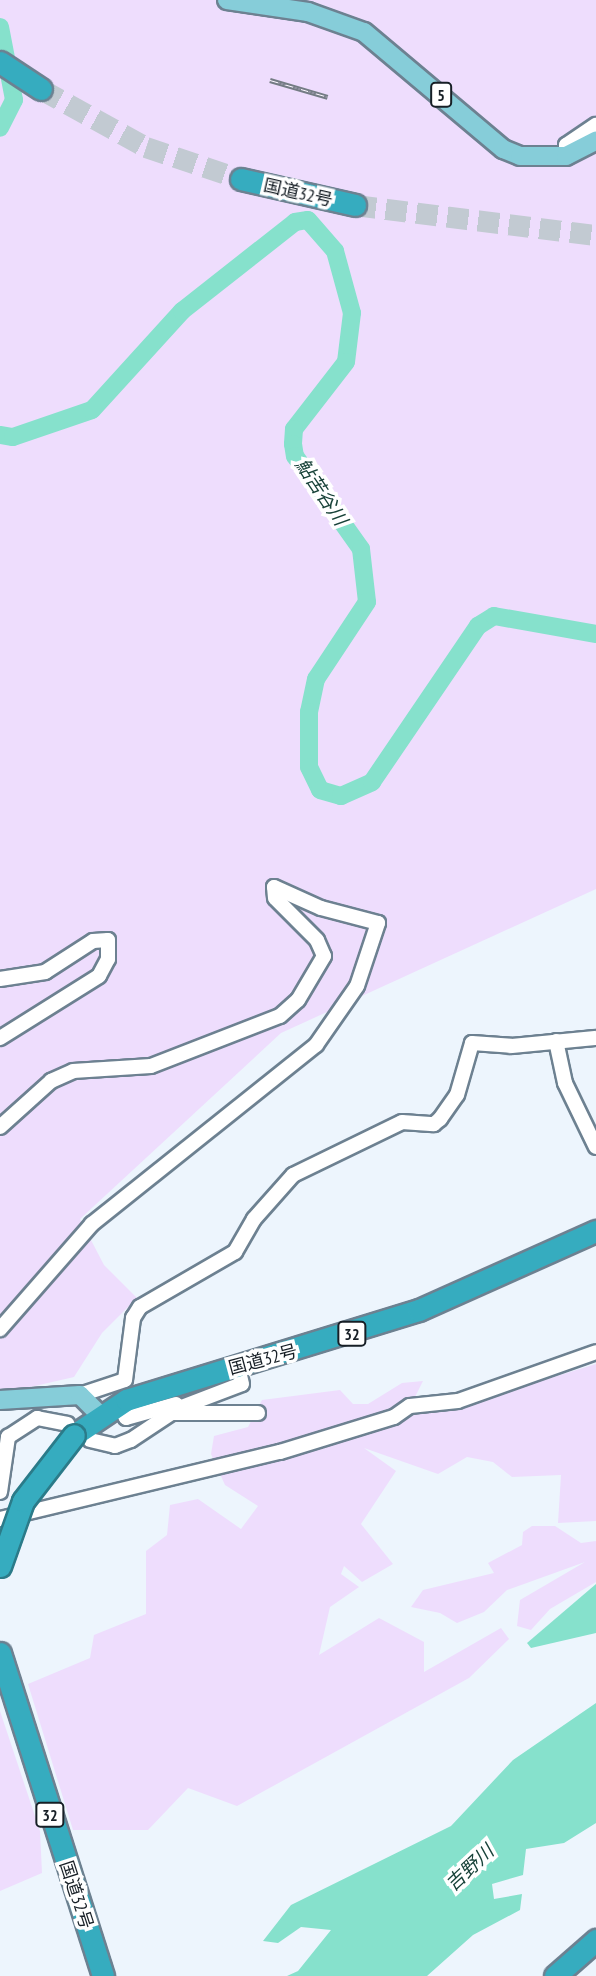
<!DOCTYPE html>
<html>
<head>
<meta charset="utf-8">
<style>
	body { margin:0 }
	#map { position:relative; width:596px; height:1976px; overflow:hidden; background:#edf5fd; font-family:"PT Sans Narrow","Noto Sans JP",sans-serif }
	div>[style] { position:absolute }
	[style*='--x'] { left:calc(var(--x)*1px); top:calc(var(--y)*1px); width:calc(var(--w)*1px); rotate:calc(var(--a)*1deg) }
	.green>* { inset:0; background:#eeddfd }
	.water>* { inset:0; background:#86e1cc }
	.river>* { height:18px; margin:-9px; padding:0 9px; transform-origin:9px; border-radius:9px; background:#86e1cc }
	.highway-tunnel>* { height:21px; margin-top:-10.5px; transform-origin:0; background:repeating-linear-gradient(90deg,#c2cad2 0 21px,transparent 0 31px) }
	.roads { filter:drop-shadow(2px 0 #6d8191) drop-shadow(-2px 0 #6d8191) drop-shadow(0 2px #6d8191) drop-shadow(0 -2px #6d8191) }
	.minor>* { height:14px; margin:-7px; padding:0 7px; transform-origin:7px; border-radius:7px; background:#fff }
	.major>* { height:18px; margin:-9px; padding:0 9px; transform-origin:9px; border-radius:9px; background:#86cdd9 }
	.highway>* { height:21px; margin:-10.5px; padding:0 10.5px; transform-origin:10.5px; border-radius:10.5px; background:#36acbf }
	.rail>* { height:5px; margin-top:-2.5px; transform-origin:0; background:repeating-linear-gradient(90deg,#fff 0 8px,#747c84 0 16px); box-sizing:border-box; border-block:2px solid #747c84 }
	.bridges { filter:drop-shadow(2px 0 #2b7b89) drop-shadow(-2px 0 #2b7b89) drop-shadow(0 2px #2b7b89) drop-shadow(0 -2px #2b7b89) }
	.highway-bridge>* { height:21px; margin:-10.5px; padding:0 10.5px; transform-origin:10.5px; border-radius:10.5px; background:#36acbf }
	span { translate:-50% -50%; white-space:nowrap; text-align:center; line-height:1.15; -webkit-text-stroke:7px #fff; paint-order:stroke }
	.shield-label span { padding:2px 5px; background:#fff; border:2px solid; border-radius:5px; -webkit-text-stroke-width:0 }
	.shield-label { font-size:16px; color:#171f26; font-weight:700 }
	.street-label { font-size:18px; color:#171f26 }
	.water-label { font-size:19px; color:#184239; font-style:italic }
</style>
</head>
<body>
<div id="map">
	<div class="green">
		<i style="clip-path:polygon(0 0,596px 0,596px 889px,281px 1033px,80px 1219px,104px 1265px,137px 1298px,102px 1333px,74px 1377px,0 1394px)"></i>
		<i style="clip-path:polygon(596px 1364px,596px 1521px,558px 1523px,561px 1475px,512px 1477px,493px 1462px,467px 1457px,438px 1474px,364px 1448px,396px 1471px,361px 1524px,393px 1564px,362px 1582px,344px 1566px,341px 1574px,359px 1587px,330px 1607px,319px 1655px,379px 1618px,424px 1642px,424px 1672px,501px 1628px,509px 1639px,469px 1678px,237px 1806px,188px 1788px,148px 1830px,73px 1830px,28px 1684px,90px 1658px,94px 1635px,146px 1614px,146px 1551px,167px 1535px,170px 1505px,198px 1499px,241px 1529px,258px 1506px,225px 1485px,211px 1454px,214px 1436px,248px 1427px,262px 1400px,340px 1390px,353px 1404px,368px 1404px,402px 1383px,423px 1381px,411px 1405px,485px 1398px)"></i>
		<i style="clip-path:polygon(532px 1526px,555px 1526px,581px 1543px,596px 1541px,596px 1582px,550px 1609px,531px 1630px,517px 1626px,520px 1600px,585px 1562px,507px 1590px,484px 1612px,457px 1623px,440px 1613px,411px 1607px,423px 1590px,494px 1573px,488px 1563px,522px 1545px,523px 1532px)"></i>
		<i style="clip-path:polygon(0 1711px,40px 1831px,42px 1873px,0 1891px)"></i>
	</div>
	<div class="water">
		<i style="clip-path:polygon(596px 1584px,596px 1633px,531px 1648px,527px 1643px)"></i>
		<i style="clip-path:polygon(596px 1703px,596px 1823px,564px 1843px,526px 1849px,523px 1875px,492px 1884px,494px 1899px,522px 1894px,520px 1910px,473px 1935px,427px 1976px,287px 1976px,298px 1971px,331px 1930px,301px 1927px,278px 1943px,263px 1941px,291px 1905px,451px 1826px,513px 1760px)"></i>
	</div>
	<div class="river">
		<i style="--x:0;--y:27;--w:74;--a:79.1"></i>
		<i style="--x:14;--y:100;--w:31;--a:117"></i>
		<i style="--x:0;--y:435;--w:13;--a:9"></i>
		<i style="--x:13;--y:437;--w:83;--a:-18.9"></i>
		<i style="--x:92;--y:410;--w:134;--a:-47.7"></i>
		<i style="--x:182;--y:311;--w:144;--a:-38.2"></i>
		<i style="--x:295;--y:222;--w:13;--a:-9"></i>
		<i style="--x:308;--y:220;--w:41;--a:48.9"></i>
		<i style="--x:335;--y:251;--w:64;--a:74.7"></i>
		<i style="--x:352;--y:313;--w:49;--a:97"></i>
		<i style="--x:346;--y:362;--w:85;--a:127.8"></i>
		<i style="--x:294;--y:429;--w:15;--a:94"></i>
		<i style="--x:293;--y:444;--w:12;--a:81"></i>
		<i style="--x:295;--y:456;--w:114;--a:54.6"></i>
		<i style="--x:361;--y:549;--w:53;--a:83.5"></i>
		<i style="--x:367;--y:602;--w:92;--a:123.5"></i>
		<i style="--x:316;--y:679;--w:34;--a:102"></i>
		<i style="--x:309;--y:712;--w:55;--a:90"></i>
		<i style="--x:309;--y:767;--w:25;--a:64"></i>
		<i style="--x:320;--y:790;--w:22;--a:16"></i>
		<i style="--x:341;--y:796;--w:34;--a:-24"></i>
		<i style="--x:372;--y:782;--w:189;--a:-55.8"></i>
		<i style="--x:478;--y:626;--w:19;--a:-32"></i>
		<i style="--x:494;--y:616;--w:104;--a:10"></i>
	</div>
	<div class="highway-tunnel">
		<i style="--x:41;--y:89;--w:120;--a:28.9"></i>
		<i style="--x:146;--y:147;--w:100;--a:18.6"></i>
		<i style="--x:355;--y:205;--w:243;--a:7.1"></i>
	</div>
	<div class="roads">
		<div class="minor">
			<i style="--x:566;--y:156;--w:11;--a:-90"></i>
			<i style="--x:566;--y:145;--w:36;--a:-34"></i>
			<i style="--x:0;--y:979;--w:46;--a:-8.8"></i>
			<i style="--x:45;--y:972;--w:57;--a:-32.9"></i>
			<i style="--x:93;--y:941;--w:15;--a:-4"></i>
			<i style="--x:108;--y:940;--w:19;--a:90"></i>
			<i style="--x:108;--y:959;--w:19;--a:118"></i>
			<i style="--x:99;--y:976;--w:117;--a:147.9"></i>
			<i style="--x:556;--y:1041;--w:43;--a:77.9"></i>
			<i style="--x:565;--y:1083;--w:71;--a:64.2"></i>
			<i style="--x:0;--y:1127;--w:69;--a:-42"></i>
			<i style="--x:51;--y:1081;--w:24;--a:-24"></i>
			<i style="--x:73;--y:1071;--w:78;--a:-3.7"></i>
			<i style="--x:151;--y:1066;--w:138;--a:-21.2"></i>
			<i style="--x:280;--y:1016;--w:24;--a:-42"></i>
			<i style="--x:298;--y:1000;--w:51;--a:-59.4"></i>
			<i style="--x:324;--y:956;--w:17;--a:-114"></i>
			<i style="--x:317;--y:940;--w:59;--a:-135"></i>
			<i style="--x:275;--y:898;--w:11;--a:-95"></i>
			<i style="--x:274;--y:887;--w:51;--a:24.1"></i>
			<i style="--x:321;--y:908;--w:59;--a:14.7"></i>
			<i style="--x:378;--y:923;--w:66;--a:108.4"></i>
			<i style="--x:357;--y:986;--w:72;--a:124.8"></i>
			<i style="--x:316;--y:1045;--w:287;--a:141.4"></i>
			<i style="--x:92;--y:1224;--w:140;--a:131.2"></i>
			<i style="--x:80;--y:1395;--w:47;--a:-18.4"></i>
			<i style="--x:125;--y:1380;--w:63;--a:-82.6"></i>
			<i style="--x:133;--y:1318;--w:13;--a:-58"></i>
			<i style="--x:140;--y:1307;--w:110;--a:-30.1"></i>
			<i style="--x:235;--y:1252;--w:38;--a:-60"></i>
			<i style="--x:254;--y:1219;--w:59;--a:-48.4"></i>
			<i style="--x:293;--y:1175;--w:121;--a:-25.9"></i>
			<i style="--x:402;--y:1122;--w:32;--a:4"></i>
			<i style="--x:434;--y:1124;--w:8;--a:-40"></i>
			<i style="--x:440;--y:1119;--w:29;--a:-55"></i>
			<i style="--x:457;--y:1095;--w:54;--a:-73.9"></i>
			<i style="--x:472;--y:1043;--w:39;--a:4"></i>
			<i style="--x:511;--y:1046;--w:85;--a:-5.4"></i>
			<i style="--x:118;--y:1404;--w:16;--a:60"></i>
			<i style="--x:126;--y:1418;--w:52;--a:-15.6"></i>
			<i style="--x:173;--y:1413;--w:85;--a:0"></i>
			<i style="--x:90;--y:1440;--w:26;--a:13"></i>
			<i style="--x:115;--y:1446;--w:17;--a:-21"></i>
			<i style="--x:131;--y:1440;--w:58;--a:-33.7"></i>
			<i style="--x:179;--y:1408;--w:67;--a:-20.9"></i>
			<i style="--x:242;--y:1384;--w:18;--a:-103"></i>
			<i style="--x:0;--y:1492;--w:56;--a:-81.7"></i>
			<i style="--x:8;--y:1437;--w:35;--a:-33"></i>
			<i style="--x:37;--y:1418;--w:31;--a:11"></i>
			<i style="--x:0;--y:1519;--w:288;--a:-13.5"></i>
			<i style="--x:280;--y:1452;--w:119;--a:-17.1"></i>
			<i style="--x:394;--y:1417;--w:19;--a:-35"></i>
			<i style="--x:410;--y:1406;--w:48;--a:-5.9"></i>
			<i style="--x:458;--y:1401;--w:146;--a:-19.5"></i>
		</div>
		<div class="major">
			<i style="--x:227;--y:0;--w:82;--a:8.4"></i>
			<i style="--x:308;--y:12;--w:59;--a:19.7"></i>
			<i style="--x:364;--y:32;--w:182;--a:40.1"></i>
			<i style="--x:503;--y:149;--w:18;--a:22"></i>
			<i style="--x:520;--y:156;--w:46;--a:0"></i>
			<i style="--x:566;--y:156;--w:34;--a:-27"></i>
			<i style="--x:0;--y:1400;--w:80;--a:-3.6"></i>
			<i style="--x:80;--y:1395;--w:28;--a:45"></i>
		</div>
		<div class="highway">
			<i style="--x:0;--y:62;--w:49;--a:33.4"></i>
			<i style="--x:241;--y:179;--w:117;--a:12.8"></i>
			<i style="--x:74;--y:1435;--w:63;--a:-33.9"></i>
			<i style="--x:126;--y:1400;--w:307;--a:-17.1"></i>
			<i style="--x:419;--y:1310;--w:194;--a:-24.1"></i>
			<i style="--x:0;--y:1653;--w:339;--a:72.3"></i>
			<i style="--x:555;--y:1976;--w:55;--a:-41.3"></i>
		</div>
	</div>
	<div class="rail">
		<i style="--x:270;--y:80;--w:60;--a:16.3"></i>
	</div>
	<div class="bridges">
		<div class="highway-bridge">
			<i style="--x:0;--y:1566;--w:69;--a:-70.5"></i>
			<i style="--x:23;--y:1501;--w:83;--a:-52.3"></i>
		</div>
	</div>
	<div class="shield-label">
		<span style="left:441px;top:95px">5</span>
		<span style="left:352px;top:1334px">32</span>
		<span style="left:50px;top:1815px">32</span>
	</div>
	<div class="street-label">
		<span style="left:298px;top:193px;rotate:13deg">国道32号</span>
		<span style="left:263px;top:1360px;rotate:-15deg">国道32号</span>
		<span style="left:76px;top:1895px;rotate:72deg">国道32号</span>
	</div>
	<div class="water-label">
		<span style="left:321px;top:492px;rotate:56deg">鮎苦谷川</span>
		<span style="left:470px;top:1868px;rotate:-43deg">吉野川</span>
	</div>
</div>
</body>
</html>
